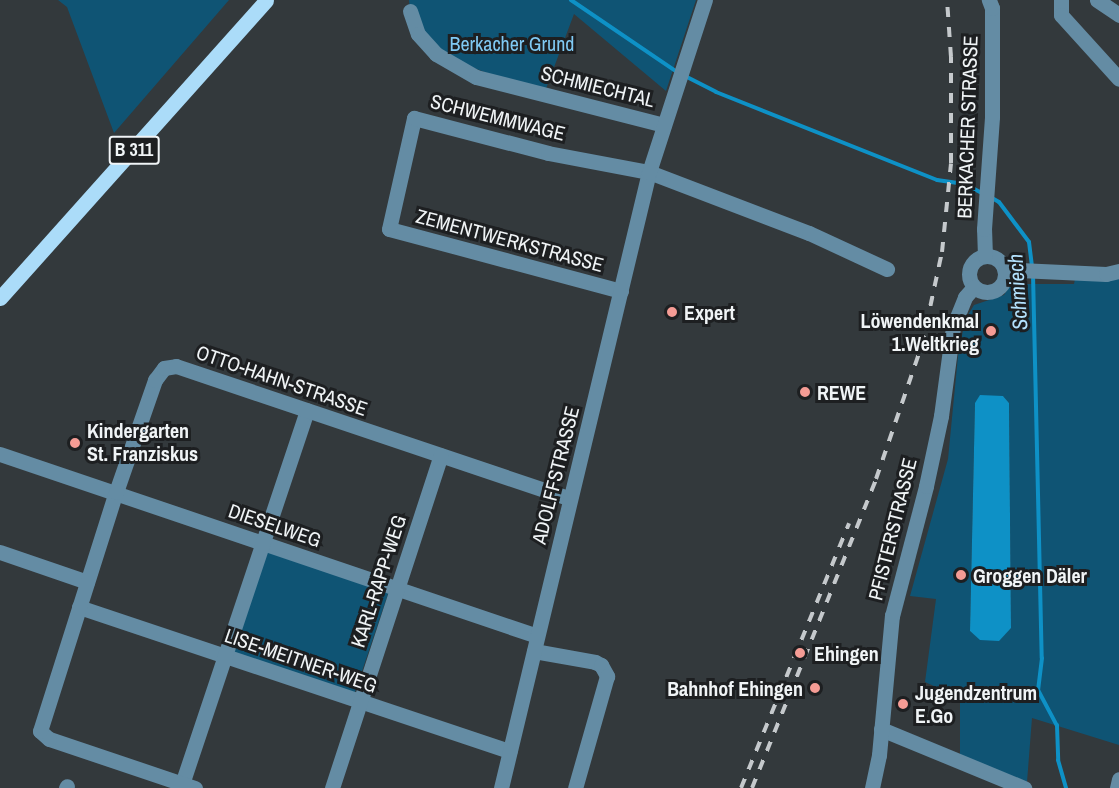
<!DOCTYPE html>
<html>
<head>
<meta charset="utf-8">
<style>
	body { margin:0 }
	#map { position:relative; width:1119px; height:788px; overflow:hidden; background:#33393c; font-family:"Archivo Narrow",sans-serif }
	div>[style] { position:absolute }
	[style*='--x'] { left:calc(var(--x)*1px); top:calc(var(--y)*1px); width:calc(var(--w)*1px); rotate:calc(var(--a)*1deg) }
	.green>* { inset:0; background:#0f5474 }
	.water>* { inset:0; background:#0e91c6 }
	.stream>* { height:4px; margin:-2px; padding:0 2px; transform-origin:2px; border-radius:2px; background:#0e91c6 }
	.minor>* { height:15px; margin:-7.5px; padding:0 7.5px; transform-origin:7.5px; border-radius:7.5px; background:#648ca4 }
	.minor>.ring { margin:-7.5px; padding:0; box-sizing:content-box; background:none; border:15px solid #648ca4; border-radius:50% }
	.major>* { height:15px; margin:-7.5px; padding:0 7.5px; transform-origin:7.5px; border-radius:7.5px; background:#abdcf9 }
	.rail>* { height:4px; margin-top:-2px; transform-origin:0; background:repeating-linear-gradient(90deg,#c5c9cc 0 10px,transparent 0 20px) }
	.dots>* { width:16px; height:16px; translate:-50% -50%; box-sizing:border-box; border:3px solid #1d1f21; border-radius:50% }
	span { translate:-50% -50%; white-space:nowrap; text-align:center; line-height:1.15; -webkit-text-stroke:6px #1d1f21; paint-order:stroke }
	.shield-label span { padding:2px 4px; background:#1d1f21; border:2px solid; border-radius:4px; -webkit-text-stroke-width:0 }
	.shield-label { font-size:18px; color:#f0f4f6; font-weight:700 }
	.park-label { font-size:20px; color:#80caf4 }
	.street-label { font-size:20px; color:#f0f4f6 }
	.poi-label { font-size:20px; color:#f0f4f6; font-weight:700 }
	.left { translate:0 -50%; text-align:left }
	.right { translate:-100% -50%; text-align:right }
	.water-label { font-size:21px; color:#b3e2fe; font-style:italic }
</style>
</head>
<body>
<div id="map">
	<div class="green">
		<i style="clip-path:polygon(58px 0,229px 0,114px 133px,67px 7px)"></i>
		<i style="clip-path:polygon(409px 0,696px 0,666px 91px,574px 14px,544px 94px,436px 54px,410px 11px)"></i>
		<i style="clip-path:polygon(evenodd,1119px 271px,1119px 745px,1032px 718px,1027px 782px,960px 755px,960px 698px,925px 682px,936px 599px,910px 596px,948px 459px,958px 356px,965px 320px,974px 305px,1004px 295px,1011px 284px,1074px 284px,1076px 274px,1119px 271px,1003px 396px,1009px 403px,1011px 628px,981px 640px,970px 631px,975px 403px,1003px 396px)"></i>
		<i style="clip-path:polygon(266px 550px,389px 591px,354px 695px,231px 653px)"></i>
	</div>
	<div class="water">
		<i style="clip-path:polygon(980px 395px,1003px 396px,1009px 403px,1011px 628px,999px 641px,980px 640px,970px 631px,975px 403px)"></i>
	</div>
	<div class="stream">
		<i style="--x:571;--y:0;--w:128;--a:34.2"></i>
		<i style="--x:683;--y:75;--w:37;--a:27"></i>
		<i style="--x:716;--y:92;--w:238;--a:21.7"></i>
		<i style="--x:937;--y:180;--w:28;--a:8"></i>
		<i style="--x:965;--y:184;--w:19;--a:28"></i>
		<i style="--x:992;--y:198;--w:8;--a:30"></i>
		<i style="--x:999;--y:202;--w:50;--a:53.1"></i>
		<i style="--x:1029;--y:242;--w:24;--a:83"></i>
		<i style="--x:1033;--y:274;--w:384;--a:88.7"></i>
		<i style="--x:1042;--y:658;--w:32;--a:97"></i>
		<i style="--x:1038;--y:690;--w:40;--a:62"></i>
		<i style="--x:1057;--y:725;--w:35;--a:88"></i>
		<i style="--x:1058;--y:760;--w:29;--a:74"></i>
	</div>
	<div class="minor">
		<i style="--x:1061;--y:0;--w:15;--a:90"></i>
		<i style="--x:1061;--y:15;--w:86;--a:47.8"></i>
		<i style="--x:1097;--y:0;--w:27;--a:34"></i>
		<i style="--x:410;--y:11;--w:24;--a:71"></i>
		<i style="--x:418;--y:34;--w:27;--a:48"></i>
		<i style="--x:436;--y:54;--w:46;--a:29.9"></i>
		<i style="--x:476;--y:77;--w:194;--a:14.3"></i>
		<i class="ring" style="left:969px;top:256px;width:21px;height:21px"></i>
		<i style="--x:985;--y:256;--w:27;--a:-92"></i>
		<i style="--x:984;--y:229;--w:112;--a:-85.9"></i>
		<i style="--x:992;--y:117;--w:109;--a:-90"></i>
		<i style="--x:992;--y:8;--w:9;--a:-111"></i>
		<i style="--x:1005;--y:273;--w:14;--a:-12"></i>
		<i style="--x:1019;--y:270;--w:87;--a:2.6"></i>
		<i style="--x:1106;--y:274;--w:13;--a:-13"></i>
		<i style="--x:621;--y:291;--w:240;--a:-165"></i>
		<i style="--x:389;--y:229;--w:114;--a:-77.3"></i>
		<i style="--x:414;--y:118;--w:138;--a:14.6"></i>
		<i style="--x:548;--y:153;--w:103;--a:10.7"></i>
		<i style="--x:649;--y:172;--w:171;--a:20.9"></i>
		<i style="--x:809;--y:233;--w:86;--a:24.8"></i>
		<i style="--x:0;--y:454;--w:567;--a:18.72"></i>
		<i style="--x:0;--y:552;--w:92;--a:19"></i>
		<i style="--x:79;--y:607;--w:454;--a:18.5"></i>
		<i style="--x:534;--y:651;--w:62;--a:10.2"></i>
		<i style="--x:595;--y:662;--w:7;--a:27"></i>
		<i style="--x:601;--y:665;--w:13;--a:61"></i>
		<i style="--x:607;--y:676;--w:116;--a:105.9"></i>
		<i style="--x:881;--y:729;--w:155;--a:22.4"></i>
		<i style="--x:182;--y:784;--w:394;--a:-71.5"></i>
		<i style="--x:66;--y:788;--w:2;--a:-63"></i>
		<i style="--x:195;--y:788;--w:154;--a:-161.4"></i>
		<i style="--x:49;--y:739;--w:12;--a:-138"></i>
		<i style="--x:40;--y:731;--w:251;--a:-72.4"></i>
		<i style="--x:116;--y:492;--w:119;--a:-70.8"></i>
		<i style="--x:155;--y:380;--w:15;--a:-53"></i>
		<i style="--x:164;--y:368;--w:12;--a:-9"></i>
		<i style="--x:176;--y:366;--w:415;--a:18.6"></i>
		<i style="--x:332;--y:788;--w:350;--a:-71.9"></i>
		<i style="--x:501;--y:788;--w:634;--a:-76.49"></i>
		<i style="--x:649;--y:172;--w:181;--a:-72"></i>
		<i style="--x:872;--y:788;--w:34;--a:-78"></i>
		<i style="--x:879;--y:755;--w:140;--a:-84.7"></i>
		<i style="--x:892;--y:616;--w:134;--a:-75.3"></i>
		<i style="--x:926;--y:486;--w:72;--a:-77.9"></i>
		<i style="--x:941;--y:416;--w:90;--a:-82.3"></i>
		<i style="--x:953;--y:327;--w:32;--a:-68"></i>
		<i style="--x:965;--y:297;--w:13;--a:-48"></i>
		<i style="--x:1117;--y:788;--w:9;--a:-77"></i>
	</div>
	<div class="major">
		<i style="--x:0;--y:298;--w:399;--a:-48.2"></i>
	</div>
	<div class="rail">
		<i style="--x:741;--y:788;--w:286;--a:-67.8"></i>
		<i style="--x:752;--y:788;--w:333;--a:-68.1"></i>
		<i style="--x:876;--y:479;--w:142;--a:-71.1"></i>
		<i style="--x:922;--y:345;--w:95;--a:-77.9"></i>
		<i style="--x:942;--y:252;--w:89;--a:-84.2"></i>
		<i style="--x:951;--y:163;--w:106;--a:-90"></i>
		<i style="--x:951;--y:57;--w:57;--a:-94"></i>
	</div>
	<div class="dots">
		<i style="left:672px;top:312px;background:#f59c95"></i>
		<i style="left:991px;top:331px;background:#f59c95"></i>
		<i style="left:805px;top:392px;background:#f59c95"></i>
		<i style="left:75px;top:443px;background:#f59c95"></i>
		<i style="left:961px;top:575px;background:#f59c95"></i>
		<i style="left:800px;top:653px;background:#f59c95"></i>
		<i style="left:815px;top:688px;background:#f59c95"></i>
		<i style="left:903px;top:704px;background:#f59c95"></i>
	</div>
	<div class="shield-label">
		<span style="left:134px;top:150px">B 311</span>
	</div>
	<div class="park-label">
		<span style="left:512px;top:43px">Berkacher Grund</span>
	</div>
	<div class="street-label">
		<span style="left:598px;top:86px;rotate:14deg">SCHMIECHTAL</span>
		<span style="left:498px;top:117px;rotate:14deg">SCHWEMMWAGE</span>
		<span style="left:967px;top:127px;rotate:-88deg">BERKACHER STRASSE</span>
		<span style="left:510px;top:240px;rotate:15deg">ZEMENTWERKSTRASSE</span>
		<span style="left:282px;top:380px;rotate:19deg">OTTO-HAHN-STRASSE</span>
		<span style="left:555px;top:475px;rotate:-76deg">ADOLFFSTRASSE</span>
		<span style="left:275px;top:525px;rotate:19deg">DIESELWEG</span>
		<span style="left:892px;top:529px;rotate:-76deg">PFISTERSTRASSE</span>
		<span style="left:378px;top:581px;rotate:-72deg">KARL-RAPP-WEG</span>
		<span style="left:301px;top:660px;rotate:19deg">LISE-MEITNER-WEG</span>
	</div>
	<div class="poi-label">
		<span class="left" style="left:684px;top:312px">Expert</span>
		<span class="right" style="left:979px;top:332px">Löwendenkmal<br>1.Weltkrieg</span>
		<span class="left" style="left:817px;top:392px">REWE</span>
		<span class="left" style="left:87px;top:442px">Kindergarten<br>St. Franziskus</span>
		<span class="left" style="left:973px;top:575px">Groggen Däler</span>
		<span class="left" style="left:814px;top:653px">Ehingen</span>
		<span class="right" style="left:803px;top:688px">Bahnhof Ehingen</span>
		<span class="left" style="left:915px;top:704px">Jugendzentrum<br>E.Go</span>
	</div>
	<div class="water-label">
		<span style="left:1018px;top:292px;rotate:-94deg">Schmiech</span>
	</div>
</div>
</body>
</html>
